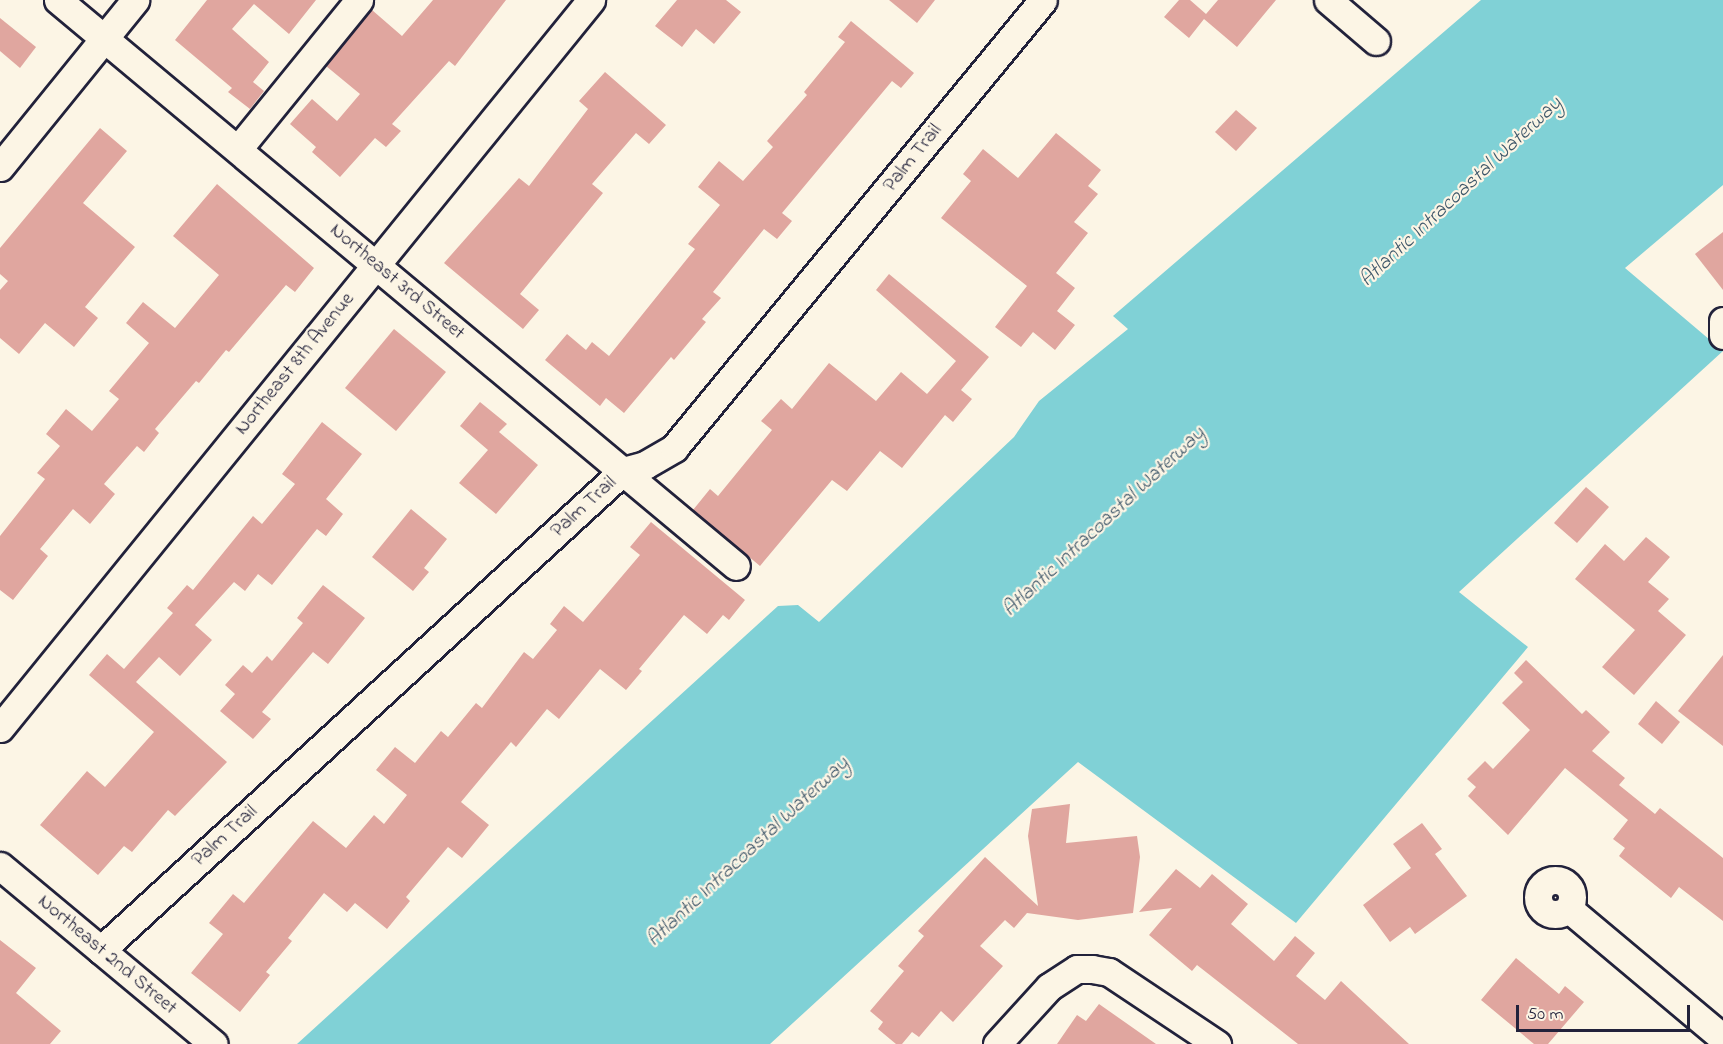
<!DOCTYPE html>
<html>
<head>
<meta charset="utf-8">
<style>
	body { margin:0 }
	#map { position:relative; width:1723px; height:1044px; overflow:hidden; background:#fcf5e5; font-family:"Indie Flower",sans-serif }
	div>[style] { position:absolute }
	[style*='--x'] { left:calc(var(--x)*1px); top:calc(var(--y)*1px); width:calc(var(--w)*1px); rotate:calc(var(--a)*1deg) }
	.water>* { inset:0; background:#80d1d6 }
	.building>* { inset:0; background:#e0a69f }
	.roads { filter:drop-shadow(2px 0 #22223b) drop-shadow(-2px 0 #22223b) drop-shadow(0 2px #22223b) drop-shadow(0 -2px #22223b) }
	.minor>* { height:27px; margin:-13.5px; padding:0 13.5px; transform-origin:13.5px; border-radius:13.5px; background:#fcf5e5 }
	.minor>.ring { margin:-13.5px; padding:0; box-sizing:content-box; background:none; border:27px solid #fcf5e5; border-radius:50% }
	span { translate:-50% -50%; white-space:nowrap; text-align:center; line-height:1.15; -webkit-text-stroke:4.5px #fcf5e5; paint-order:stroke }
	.street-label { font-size:20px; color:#22223b }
	.water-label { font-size:21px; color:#3e576a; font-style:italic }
	.scale { position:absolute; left:1516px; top:1005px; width:174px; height:27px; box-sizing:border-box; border:3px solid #22223b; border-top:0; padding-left:8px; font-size:18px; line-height:21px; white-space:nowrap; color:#22223b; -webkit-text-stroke:4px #fcf5e5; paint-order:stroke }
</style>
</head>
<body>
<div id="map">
	<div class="water">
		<i style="clip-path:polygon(1481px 0,1723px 0,1723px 185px,1625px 268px,1723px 351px,1459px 592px,1528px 647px,1296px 923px,1078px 762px,770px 1044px,297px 1044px,778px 606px,798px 605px,819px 622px,1014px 437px,1039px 401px,1128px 329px,1113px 316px)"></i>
	</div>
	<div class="building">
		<i style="clip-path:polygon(207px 0,316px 0,289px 34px,254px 4px,232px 29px,269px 62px,253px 82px,264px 91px,250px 109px,228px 92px,232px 88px,175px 40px)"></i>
		<i style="clip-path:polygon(433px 0,506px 0,455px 66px,449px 61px,392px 124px,401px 131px,386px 147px,375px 138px,340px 177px,312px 152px,316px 147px,290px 124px,312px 99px,337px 121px,360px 94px,326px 66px,372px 10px,402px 36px)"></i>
		<i style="clip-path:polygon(677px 0,726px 0,741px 12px,714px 44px,696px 29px,682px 47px,655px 26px)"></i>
		<i style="clip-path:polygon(889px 0,935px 0,917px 23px)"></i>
		<i style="clip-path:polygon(1179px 0,1190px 0,1206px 14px,1218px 0,1276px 0,1237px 47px,1204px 19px,1189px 38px,1164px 17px)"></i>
		<i style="clip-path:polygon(0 18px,36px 47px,20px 68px,0 51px)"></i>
		<i style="clip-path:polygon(851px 21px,914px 73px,901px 88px,892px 81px,782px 213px,792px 221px,777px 239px,764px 229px,713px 292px,721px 298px,702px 319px,706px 322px,674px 360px,671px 357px,624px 413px,606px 398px,600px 406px,545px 360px,567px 334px,586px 350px,592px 342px,609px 356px,695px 249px,688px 244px,720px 205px,698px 187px,719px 161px,743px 181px,773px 147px,767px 141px,807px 95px,804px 92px,845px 42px,838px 37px)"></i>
		<i style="clip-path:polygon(605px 72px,666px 125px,649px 144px,636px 133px,592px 184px,603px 193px,520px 294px,539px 310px,523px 329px,444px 263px,519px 178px,529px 186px,588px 109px,579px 101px)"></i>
		<i style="clip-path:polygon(1236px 110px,1257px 128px,1236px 151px,1215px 132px)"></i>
		<i style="clip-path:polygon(100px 128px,127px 151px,83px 203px,135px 247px,85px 307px,98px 318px,74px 347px,45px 323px,19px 354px,0 338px,0 290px,8px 281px,0 274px,0 248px)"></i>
		<i style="clip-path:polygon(1056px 133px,1101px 170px,1088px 186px,1098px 194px,1074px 222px,1088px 233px,1056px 273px,1075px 288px,1057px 311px,1075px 325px,1055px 350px,1033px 332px,1021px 347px,995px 327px,1027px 286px,941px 218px,971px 181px,963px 174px,983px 149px,1018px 178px)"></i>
		<i style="clip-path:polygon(217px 184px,314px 268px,295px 292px,286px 285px,229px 352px,226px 350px,199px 383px,196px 381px,155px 429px,159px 433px,144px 452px,137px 446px,104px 484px,115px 494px,90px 524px,73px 509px,40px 549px,48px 556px,13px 600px,0 590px,0 536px,45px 479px,37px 473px,60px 446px,46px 434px,66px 409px,92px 431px,119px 399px,109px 391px,149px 343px,126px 323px,143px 302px,175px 328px,219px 275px,173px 236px)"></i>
		<i style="clip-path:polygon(1723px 232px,1723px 290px,1695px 254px)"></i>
		<i style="clip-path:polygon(889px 274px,989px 357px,961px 390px,972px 399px,953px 422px,945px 415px,902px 468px,880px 451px,847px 491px,832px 480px,760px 566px,693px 510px,710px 489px,718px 496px,772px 430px,761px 421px,781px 399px,792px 409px,829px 363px,876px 401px,901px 372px,927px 394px,956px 361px,876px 290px)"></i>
		<i style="clip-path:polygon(394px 329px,446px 372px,396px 431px,345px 388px)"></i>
		<i style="clip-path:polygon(480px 402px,507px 424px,499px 432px,538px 465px,496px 514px,459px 483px,488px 450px,460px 426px)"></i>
		<i style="clip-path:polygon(322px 422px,362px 454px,326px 499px,343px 514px,326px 536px,317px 529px,272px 585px,258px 574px,245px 591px,234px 582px,195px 625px,212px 640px,180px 676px,159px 657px,136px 682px,227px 762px,175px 816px,168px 810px,132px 852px,124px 846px,98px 875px,40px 825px,87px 771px,105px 787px,154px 732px,89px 675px,107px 654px,124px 669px,173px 613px,167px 608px,187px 585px,193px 590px,253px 516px,262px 524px,295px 484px,282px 474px)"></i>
		<i style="clip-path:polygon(1586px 487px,1609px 507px,1577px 543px,1554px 523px)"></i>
		<i style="clip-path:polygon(411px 509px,447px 539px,424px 568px,429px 572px,413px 591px,372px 557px)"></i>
		<i style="clip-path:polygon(651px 522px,745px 600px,729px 620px,723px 615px,707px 634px,684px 615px,639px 669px,642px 671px,626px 690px,600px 669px,559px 719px,547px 709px,516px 747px,511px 742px,461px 802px,489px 825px,462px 858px,448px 847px,406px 897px,410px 901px,387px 929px,355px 903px,347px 912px,324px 893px,288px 938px,292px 941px,266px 972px,270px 975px,240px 1012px,191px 973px,223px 934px,209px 923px,233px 894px,244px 903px,313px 821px,346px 848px,374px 815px,384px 824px,407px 795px,376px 770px,395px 747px,415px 763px,441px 731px,448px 737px,476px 703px,482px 708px,524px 652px,533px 659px,557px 630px,550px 624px,564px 606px,583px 622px,640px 555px,630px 547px)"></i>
		<i style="clip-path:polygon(1646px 537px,1670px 557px,1648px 582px,1669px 599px,1658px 611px,1686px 635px,1634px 695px,1602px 667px,1635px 630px,1575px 579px,1605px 544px,1624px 561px)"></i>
		<i style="clip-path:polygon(323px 585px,365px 618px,328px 664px,313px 652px,262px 712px,271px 719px,253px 739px,220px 711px,235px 694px,225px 685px,243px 665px,252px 673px,267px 656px,272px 661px,303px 623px,297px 618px)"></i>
		<i style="clip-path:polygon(1723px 655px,1723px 746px,1678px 711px)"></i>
		<i style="clip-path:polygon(1526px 660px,1582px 714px,1586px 710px,1610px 732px,1592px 751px,1625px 778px,1619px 785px,1655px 814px,1660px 808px,1723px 858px,1723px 921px,1679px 887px,1671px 898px,1619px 856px,1625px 848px,1613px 839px,1628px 820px,1565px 768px,1508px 835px,1468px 796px,1476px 787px,1467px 779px,1485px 761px,1493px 769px,1530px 730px,1502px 703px,1523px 682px,1514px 673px)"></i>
		<i style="clip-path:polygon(1656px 701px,1680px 722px,1662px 744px,1638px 724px)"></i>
		<i style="clip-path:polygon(1070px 804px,1066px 843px,1137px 836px,1140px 857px,1133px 913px,1078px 920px,1027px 913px,1014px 928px,1005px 920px,980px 946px,1003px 966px,953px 1022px,941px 1011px,919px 1037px,912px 1032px,902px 1044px,896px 1044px,878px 1029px,883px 1022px,870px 1011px,904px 971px,898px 966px,924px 936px,918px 931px,985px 857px,1038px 906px,1028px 836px,1032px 809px)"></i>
		<i style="clip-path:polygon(1422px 823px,1442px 849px,1435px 854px,1467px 896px,1415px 934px,1410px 927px,1390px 942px,1363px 905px,1411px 868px,1393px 844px)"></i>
		<i style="clip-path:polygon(1176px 869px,1200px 888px,1212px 874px,1248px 904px,1231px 924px,1274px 961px,1295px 936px,1315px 953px,1296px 976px,1325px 1000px,1341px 981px,1409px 1044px,1298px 1044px,1197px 965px,1192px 971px,1149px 935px,1172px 908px,1139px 912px)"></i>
		<i style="clip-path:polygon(0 940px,36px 968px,16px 993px,61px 1031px,50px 1044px,0 1044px)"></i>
		<i style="clip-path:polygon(1516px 958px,1559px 994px,1565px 986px,1584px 1002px,1548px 1044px,1534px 1044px,1481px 1000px)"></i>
		<i style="clip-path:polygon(1099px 1004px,1156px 1044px,1057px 1044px,1077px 1015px,1086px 1021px)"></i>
	</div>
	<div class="roads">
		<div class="minor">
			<i style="--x:58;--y:0;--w:883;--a:39.86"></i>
			<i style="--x:1328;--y:0;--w:63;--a:40.5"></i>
			<i style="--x:238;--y:149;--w:192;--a:-50.9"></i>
			<i style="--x:0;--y:167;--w:215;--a:-51"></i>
			<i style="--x:1723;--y:321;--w:14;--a:90"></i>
			<i style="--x:0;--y:728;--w:938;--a:-50.93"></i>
			<i style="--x:0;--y:866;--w:278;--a:39.8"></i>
			<i class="ring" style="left:1538px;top:880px;width:7px;height:7px"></i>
			<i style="--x:1569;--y:909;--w:201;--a:40"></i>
			<i style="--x:101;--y:950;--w:708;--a:-42.54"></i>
			<i style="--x:623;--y:471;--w:23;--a:-15"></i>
			<i style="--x:645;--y:465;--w:34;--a:-30"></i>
			<i style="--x:674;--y:448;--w:580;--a:-50.52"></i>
			<i style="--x:997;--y:1044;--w:77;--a:-47.6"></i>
			<i style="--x:1049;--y:987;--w:33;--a:-33"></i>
			<i style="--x:1077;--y:969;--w:15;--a:0"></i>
			<i style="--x:1092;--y:969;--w:17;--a:10"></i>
			<i style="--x:1109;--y:972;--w:130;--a:33.7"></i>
		</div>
	</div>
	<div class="street-label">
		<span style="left:913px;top:158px;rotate:-51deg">Palm Trail</span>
		<span style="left:397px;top:282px;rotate:40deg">Northeast 3rd Street</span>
		<span style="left:295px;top:364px;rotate:-51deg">Northeast 8th Avenue</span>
		<span style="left:584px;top:507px;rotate:-42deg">Palm Trail</span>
		<span style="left:225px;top:836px;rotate:-42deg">Palm Trail</span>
		<span style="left:107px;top:955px;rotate:40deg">Northeast 2nd Street</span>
	</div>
	<div class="water-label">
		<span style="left:1461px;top:192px;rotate:-43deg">Atlantic Intracoastal Waterway</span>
		<span style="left:1104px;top:522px;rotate:-43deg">Atlantic Intracoastal Waterway</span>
		<span style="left:748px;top:852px;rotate:-43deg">Atlantic Intracoastal Waterway</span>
	</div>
	<div class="scale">50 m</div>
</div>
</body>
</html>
